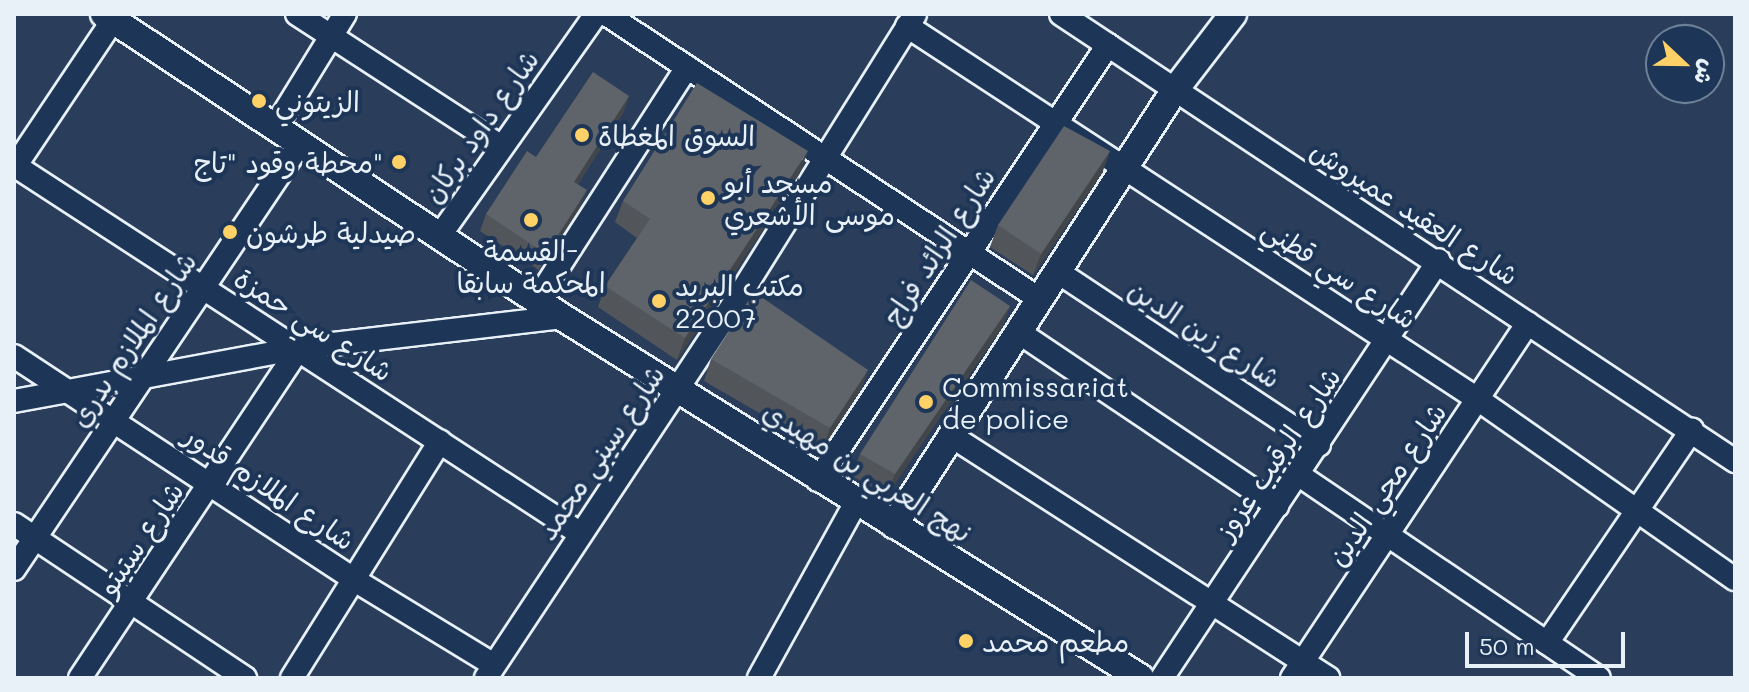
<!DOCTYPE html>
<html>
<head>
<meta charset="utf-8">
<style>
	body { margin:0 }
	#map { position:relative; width:1749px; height:692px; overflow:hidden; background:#2a3e5b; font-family:Mali,"Playpen Sans Arabic",sans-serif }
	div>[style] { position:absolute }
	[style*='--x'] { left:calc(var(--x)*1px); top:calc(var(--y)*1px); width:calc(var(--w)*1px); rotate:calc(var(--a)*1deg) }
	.roads { filter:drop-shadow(2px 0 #e8f1f8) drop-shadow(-2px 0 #e8f1f8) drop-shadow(0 2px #e8f1f8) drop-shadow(0 -2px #e8f1f8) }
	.minor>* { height:22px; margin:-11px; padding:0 11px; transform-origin:11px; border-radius:11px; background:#1d3557 }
	.major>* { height:26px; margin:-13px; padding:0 13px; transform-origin:13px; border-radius:13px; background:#1d3557 }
	.wall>* { inset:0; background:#52565b }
	.shaded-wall>* { inset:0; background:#42464a }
	.building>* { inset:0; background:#5f646a }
	.dots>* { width:22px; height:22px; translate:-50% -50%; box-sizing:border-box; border:4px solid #1d3557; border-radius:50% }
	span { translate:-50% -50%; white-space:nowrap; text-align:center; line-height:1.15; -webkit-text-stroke:8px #1d3557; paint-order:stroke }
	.poi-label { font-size:28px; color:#e8f1f8 }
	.left { translate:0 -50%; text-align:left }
	.right { translate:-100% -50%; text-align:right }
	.street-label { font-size:28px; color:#e8f1f8 }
	.frame { position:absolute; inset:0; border:16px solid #e8f1f8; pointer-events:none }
	.north { position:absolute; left:1645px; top:24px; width:80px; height:80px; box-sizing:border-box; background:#1d3557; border:2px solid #6e8097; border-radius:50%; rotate:112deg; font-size:22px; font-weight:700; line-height:32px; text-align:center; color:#e8f1f8 }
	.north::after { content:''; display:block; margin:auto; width:28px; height:36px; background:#ffd166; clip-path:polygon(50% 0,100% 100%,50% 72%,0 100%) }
	.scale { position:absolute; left:1465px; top:632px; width:160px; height:36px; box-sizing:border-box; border:4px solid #e8f1f8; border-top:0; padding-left:10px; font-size:24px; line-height:28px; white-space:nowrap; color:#e8f1f8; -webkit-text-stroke:6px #1d3557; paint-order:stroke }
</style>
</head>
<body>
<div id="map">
	<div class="roads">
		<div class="minor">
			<i style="--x:297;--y:14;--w:244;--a:33"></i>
			<i style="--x:606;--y:14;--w:521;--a:33.32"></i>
			<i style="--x:1061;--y:14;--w:809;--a:33.55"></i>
			<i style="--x:907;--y:26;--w:683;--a:33.18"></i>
			<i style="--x:1479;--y:400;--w:312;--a:35"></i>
			<i style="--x:276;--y:126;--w:132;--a:-58.4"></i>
			<i style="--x:14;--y:165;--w:676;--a:33.06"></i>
			<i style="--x:14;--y:168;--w:185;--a:-56.2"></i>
			<i style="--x:441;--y:234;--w:269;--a:-54.8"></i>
			<i style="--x:1058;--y:272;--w:313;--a:33.5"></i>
			<i style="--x:537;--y:300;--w:277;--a:-57.2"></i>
			<i style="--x:1020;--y:333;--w:310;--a:33.9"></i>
			<i style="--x:14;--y:356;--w:406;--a:33.3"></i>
			<i style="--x:353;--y:579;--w:165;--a:31.4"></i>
			<i style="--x:14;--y:401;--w:290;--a:-10.5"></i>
			<i style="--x:299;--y:348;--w:265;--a:-6.7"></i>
			<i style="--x:953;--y:437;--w:446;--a:32.7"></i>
			<i style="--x:1299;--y:475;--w:362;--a:34.1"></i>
			<i style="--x:818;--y:480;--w:523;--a:-56.31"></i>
			<i style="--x:14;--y:524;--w:278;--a:33.7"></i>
			<i style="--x:14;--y:569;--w:514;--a:-56.09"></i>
			<i style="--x:1547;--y:643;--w:258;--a:-55.8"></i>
			<i style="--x:80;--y:678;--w:396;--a:-56.4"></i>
			<i style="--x:292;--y:678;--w:279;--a:-58"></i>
			<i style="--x:486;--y:678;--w:462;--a:-56.5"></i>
			<i style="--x:741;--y:293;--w:328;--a:-58"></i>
			<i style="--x:759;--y:678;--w:199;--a:-61.1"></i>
			<i style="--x:1162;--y:678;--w:501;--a:-56.47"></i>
			<i style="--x:1292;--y:678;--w:426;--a:-56.4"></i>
		</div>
		<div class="major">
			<i style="--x:104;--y:14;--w:549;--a:33.49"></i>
			<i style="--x:562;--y:317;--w:682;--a:31.94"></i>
			<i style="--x:894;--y:525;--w:516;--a:-57.17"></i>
			<i style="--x:1174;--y:91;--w:97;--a:-52.5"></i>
		</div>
	</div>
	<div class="wall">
		<i style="clip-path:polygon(629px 96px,623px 113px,578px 184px,580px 207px,539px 270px,480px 231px,486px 214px,536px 157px)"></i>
		<i style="clip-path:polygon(1110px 151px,1102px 173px,1033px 275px,990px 247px,998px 225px)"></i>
		<i style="clip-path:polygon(800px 173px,677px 360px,598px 307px,605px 286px,637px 238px,615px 222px,623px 201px)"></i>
		<i style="clip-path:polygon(1010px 306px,1002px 327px,887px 495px,852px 476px,860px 454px)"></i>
		<i style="clip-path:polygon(711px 359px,868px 370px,860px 391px,822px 449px,704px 381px)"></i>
	</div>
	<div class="shaded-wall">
		<i style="clip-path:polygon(629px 96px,623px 113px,568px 199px,574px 182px)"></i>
		<i style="clip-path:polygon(808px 151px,800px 173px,677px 360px,685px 338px)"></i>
		<i style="clip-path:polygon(1110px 151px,1102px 173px,1033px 275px,1041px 254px)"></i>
		<i style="clip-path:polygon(587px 190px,580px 207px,539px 270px,546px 254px)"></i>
		<i style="clip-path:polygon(1010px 306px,1002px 327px,887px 495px,895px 474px)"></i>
		<i style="clip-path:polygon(868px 370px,860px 391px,822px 449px,830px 428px)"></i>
	</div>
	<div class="building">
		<i style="clip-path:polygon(593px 72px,629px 96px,574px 182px,587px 190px,546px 254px,486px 214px,527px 151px,536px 157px)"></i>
		<i style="clip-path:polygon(697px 83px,808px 151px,685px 338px,605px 286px,650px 219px,623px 201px)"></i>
		<i style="clip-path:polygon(1064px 126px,1110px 151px,1041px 254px,998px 225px)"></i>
		<i style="clip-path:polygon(971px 280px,1010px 306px,895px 474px,860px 454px)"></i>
		<i style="clip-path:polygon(754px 292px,868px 370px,830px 428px,711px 359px)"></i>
	</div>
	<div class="dots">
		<i style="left:259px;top:101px;background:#ffd166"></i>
		<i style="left:582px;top:135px;background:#ffd166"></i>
		<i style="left:399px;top:162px;background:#ffd166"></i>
		<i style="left:708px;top:198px;background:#ffd166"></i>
		<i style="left:531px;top:220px;background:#ffd166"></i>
		<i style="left:230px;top:232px;background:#ffd166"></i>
		<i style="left:659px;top:301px;background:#ffd166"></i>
		<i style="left:926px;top:402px;background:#ffd166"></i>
		<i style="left:966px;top:641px;background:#ffd166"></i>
	</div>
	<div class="poi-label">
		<span class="left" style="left:275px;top:101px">الزيتوني</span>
		<span class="left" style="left:598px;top:135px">السوق المغطاة</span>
		<span class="right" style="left:383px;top:162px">محطة وقود "تاج"</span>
		<span class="left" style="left:724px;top:198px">مسجد أبو<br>موسى الأشعري</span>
		<span class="left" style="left:246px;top:232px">صيدلية طرشون</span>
		<span style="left:531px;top:266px">القسمة-<br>المحكمة سابقا</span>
		<span class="left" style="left:675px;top:301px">مكتب البريد<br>22007</span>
		<span class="left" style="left:942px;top:402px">Commissariat<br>de police</span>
		<span class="left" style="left:982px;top:641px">مطعم محمد</span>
	</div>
	<div class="street-label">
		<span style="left:480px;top:126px;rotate:-55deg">شارع داود بركان</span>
		<span style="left:1415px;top:212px;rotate:33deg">شارع العقيد عميروش</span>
		<span style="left:938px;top:246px;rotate:-57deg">شارع الرائد فراج</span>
		<span style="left:1340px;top:273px;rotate:33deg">شارع سي قطني</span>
		<span style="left:314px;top:324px;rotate:33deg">شارع سي حمزة</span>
		<span style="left:1205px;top:333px;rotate:33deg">شارع زين الدين</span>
		<span style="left:132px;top:339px;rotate:-56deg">شارع الملازم بدري</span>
		<span style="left:600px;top:452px;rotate:-56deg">شارع سيني محمد</span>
		<span style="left:1277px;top:453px;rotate:-56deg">شارع الرقيب عزوز</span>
		<span style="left:868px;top:471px;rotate:32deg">نهج العربي بن مهيدي</span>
		<span style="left:1386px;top:484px;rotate:-56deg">شارع محي الدين</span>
		<span style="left:270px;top:487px;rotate:34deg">شارع الملازم قدور</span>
		<span style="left:140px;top:538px;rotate:-56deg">شارع ستيتو</span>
	</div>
	<div class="frame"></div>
	<div class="north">ش</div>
	<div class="scale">50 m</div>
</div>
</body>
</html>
